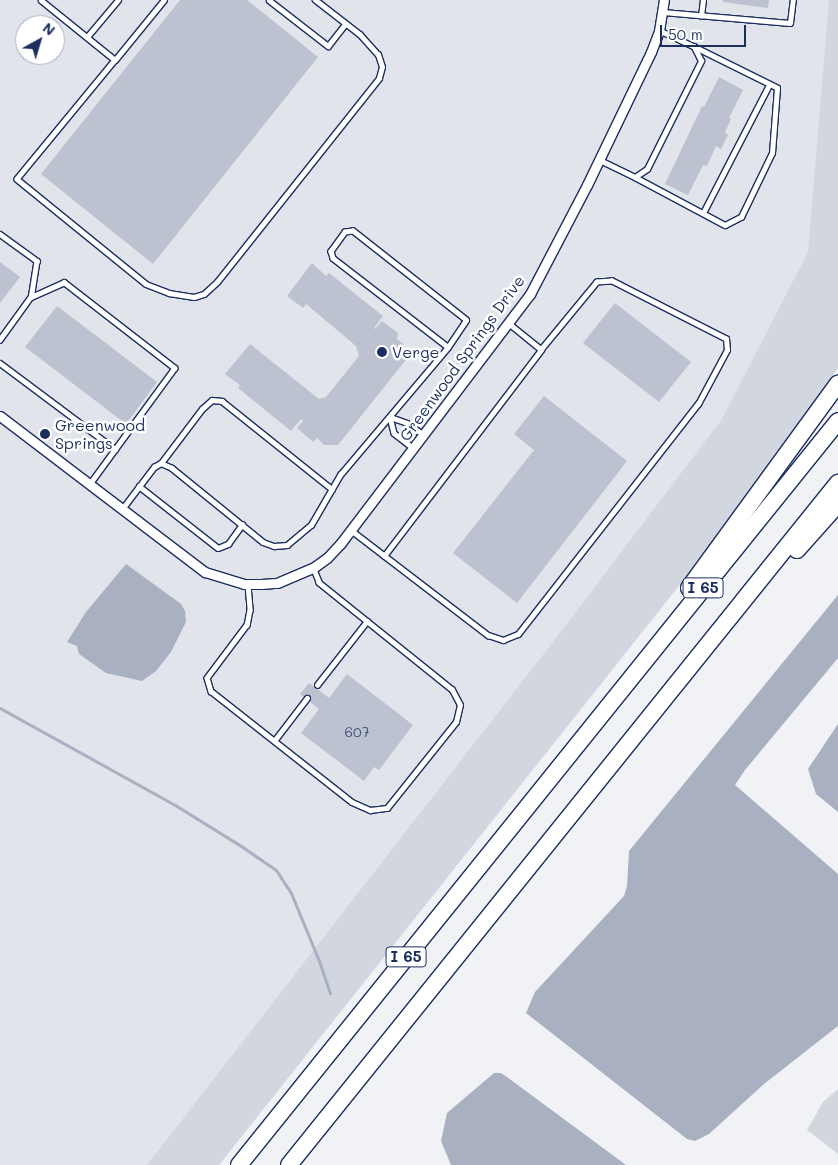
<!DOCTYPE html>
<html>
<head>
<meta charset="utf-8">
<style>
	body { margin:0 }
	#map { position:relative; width:838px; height:1165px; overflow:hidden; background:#f1f2f5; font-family:Mali,sans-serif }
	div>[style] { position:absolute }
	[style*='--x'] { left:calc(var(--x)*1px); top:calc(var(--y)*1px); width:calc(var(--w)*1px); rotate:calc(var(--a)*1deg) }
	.built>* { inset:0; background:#e1e4ea }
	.green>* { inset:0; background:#d2d6df }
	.water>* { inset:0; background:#a8b0c2 }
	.stream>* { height:3px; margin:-1.5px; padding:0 1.5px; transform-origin:1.5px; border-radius:1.5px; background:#a8b0c2 }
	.building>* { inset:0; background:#bcc2d0 }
	.roads { filter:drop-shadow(1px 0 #1b2f5e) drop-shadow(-1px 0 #1b2f5e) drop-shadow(0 1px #1b2f5e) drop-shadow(0 -1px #1b2f5e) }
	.service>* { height:4.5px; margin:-2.25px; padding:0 2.25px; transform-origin:2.25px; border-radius:2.25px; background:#fff }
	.minor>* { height:9px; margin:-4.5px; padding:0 4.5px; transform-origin:4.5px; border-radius:4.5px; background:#fff }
	.motorway>* { height:16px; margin:-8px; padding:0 8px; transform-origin:8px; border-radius:8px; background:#fff }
	.dots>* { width:14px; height:14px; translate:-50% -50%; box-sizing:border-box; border:2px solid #fff; border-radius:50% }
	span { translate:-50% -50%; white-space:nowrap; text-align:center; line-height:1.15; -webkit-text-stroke:5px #fff; paint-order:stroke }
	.number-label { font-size:14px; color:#43547a }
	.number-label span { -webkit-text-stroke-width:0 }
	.shield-label span { padding:1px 4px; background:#fff; border:1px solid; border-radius:4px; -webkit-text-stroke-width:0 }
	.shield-label { font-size:15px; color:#1b2f5e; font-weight:700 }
	.poi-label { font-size:16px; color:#1b2f5e }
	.left { translate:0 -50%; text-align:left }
	.street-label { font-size:16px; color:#1b2f5e }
	.north { position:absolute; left:15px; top:15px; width:50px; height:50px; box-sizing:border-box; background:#fff; border:1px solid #a4acbf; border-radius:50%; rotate:39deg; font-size:14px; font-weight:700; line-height:20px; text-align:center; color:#1b2f5e }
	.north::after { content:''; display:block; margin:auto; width:18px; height:22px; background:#1b2f5e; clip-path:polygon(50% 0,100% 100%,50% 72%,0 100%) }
	.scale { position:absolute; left:660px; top:25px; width:86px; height:22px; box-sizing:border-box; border:2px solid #1b2f5e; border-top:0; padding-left:6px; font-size:15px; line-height:18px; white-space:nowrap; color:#1b2f5e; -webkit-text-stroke:4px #fff; paint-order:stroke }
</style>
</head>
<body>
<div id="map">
	<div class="built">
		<i style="clip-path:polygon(evenodd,0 0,838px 0,838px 332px,199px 1165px,0 1165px,0 0,25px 25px,55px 25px,55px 55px,25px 55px,25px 25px)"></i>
	</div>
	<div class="green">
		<i style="clip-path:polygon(829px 0,838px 0,838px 368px,705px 553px,219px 1165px,147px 1165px,573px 616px,722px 419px,808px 252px)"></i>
		<i style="clip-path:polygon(838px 1089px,838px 1154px,807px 1130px,823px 1102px)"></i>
	</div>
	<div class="water">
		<i style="clip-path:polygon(126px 564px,181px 604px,185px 611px,186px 622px,171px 652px,156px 671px,142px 681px,106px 673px,79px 654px,77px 646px,67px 642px,86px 612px)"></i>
		<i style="clip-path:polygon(838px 595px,838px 658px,745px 770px,735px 785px,838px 874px,838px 1026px,764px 1084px,709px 1134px,695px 1141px,687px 1139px,526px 1013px,535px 992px,624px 896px,627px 886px,629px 851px)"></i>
		<i style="clip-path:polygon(838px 724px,838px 812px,816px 794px,808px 769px)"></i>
		<i style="clip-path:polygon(494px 1073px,501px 1073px,511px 1080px,626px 1165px,451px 1165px,441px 1141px,447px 1113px)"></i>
	</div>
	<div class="stream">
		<i style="--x:0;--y:708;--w:200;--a:29"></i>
		<i style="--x:175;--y:805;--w:78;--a:31.8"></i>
		<i style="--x:241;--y:846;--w:42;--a:34.4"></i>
		<i style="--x:276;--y:870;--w:27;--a:57"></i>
		<i style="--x:291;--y:893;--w:74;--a:67.6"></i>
		<i style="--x:319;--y:961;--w:34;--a:71"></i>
	</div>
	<div class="building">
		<i style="clip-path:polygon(180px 0,247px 0,318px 57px,153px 264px,41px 174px)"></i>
		<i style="clip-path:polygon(723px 0,769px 0,768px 8px,723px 2px)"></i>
		<i style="clip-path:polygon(719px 77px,743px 90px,729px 118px,731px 119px,725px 132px,728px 135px,721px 149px,716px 146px,707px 166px,703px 165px,688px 195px,665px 184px,702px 106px,704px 107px)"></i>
		<i style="clip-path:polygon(0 262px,20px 277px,0 303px)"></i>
		<i style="clip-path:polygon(312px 263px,326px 276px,329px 273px,383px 316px,374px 328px,375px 329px,382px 321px,398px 333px,397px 339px,403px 344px,407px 355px,405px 361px,338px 445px,324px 445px,317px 438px,313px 442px,297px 428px,303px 421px,301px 419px,291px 431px,238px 388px,240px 385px,225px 374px,250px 344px,319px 399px,326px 397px,359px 356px,356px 346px,306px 304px,303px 308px,287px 296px)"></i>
		<i style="clip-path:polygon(615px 303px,691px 362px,659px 402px,583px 343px)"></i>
		<i style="clip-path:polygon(57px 306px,157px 382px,126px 424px,25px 347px)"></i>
		<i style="clip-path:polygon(544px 396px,627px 461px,517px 603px,453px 553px,534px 450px,514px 434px)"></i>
		<i style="clip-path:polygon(347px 674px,413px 725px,379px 770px,374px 767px,364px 781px,301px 733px,319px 709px,300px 694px,309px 683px,329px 698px)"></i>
	</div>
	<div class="roads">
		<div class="service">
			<i style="--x:41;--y:0;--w:95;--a:39"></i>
			<i style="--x:115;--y:60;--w:154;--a:129.5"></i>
			<i style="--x:17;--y:179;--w:166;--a:39.1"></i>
			<i style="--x:146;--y:284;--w:25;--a:21"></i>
			<i style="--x:169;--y:293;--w:25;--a:9"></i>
			<i style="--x:194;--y:297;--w:10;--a:-17"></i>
			<i style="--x:204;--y:294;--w:18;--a:-43"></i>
			<i style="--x:217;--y:282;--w:260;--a:-51.5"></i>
			<i style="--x:379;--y:78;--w:11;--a:-75"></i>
			<i style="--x:382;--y:67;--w:13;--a:-108"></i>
			<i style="--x:378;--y:55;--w:27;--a:-132"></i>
			<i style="--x:360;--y:35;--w:57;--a:-142.1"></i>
			<i style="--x:269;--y:0;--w:75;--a:37.9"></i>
			<i style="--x:328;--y:46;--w:28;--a:-52"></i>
			<i style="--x:663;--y:12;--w:127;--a:5"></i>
			<i style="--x:790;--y:23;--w:23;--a:-83"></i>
			<i style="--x:701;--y:16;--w:16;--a:-83"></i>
			<i style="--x:87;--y:37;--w:48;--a:-50"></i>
			<i style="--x:115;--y:60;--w:77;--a:-50.8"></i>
			<i style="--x:600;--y:160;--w:39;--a:26"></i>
			<i style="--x:635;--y:177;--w:14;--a:-34"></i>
			<i style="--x:647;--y:169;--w:121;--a:-63.4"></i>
			<i style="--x:701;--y:61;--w:16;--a:-117"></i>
			<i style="--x:694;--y:47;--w:38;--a:-155"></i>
			<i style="--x:635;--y:177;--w:102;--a:28.1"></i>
			<i style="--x:725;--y:225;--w:18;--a:-27"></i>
			<i style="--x:741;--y:217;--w:71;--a:-64.2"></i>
			<i style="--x:772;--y:153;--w:65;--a:-85.6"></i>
			<i style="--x:777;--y:88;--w:93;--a:-153.7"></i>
			<i style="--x:703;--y:213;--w:144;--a:-62.7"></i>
			<i style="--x:0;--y:234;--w:46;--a:36.1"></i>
			<i style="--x:37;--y:261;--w:36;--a:99"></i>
			<i style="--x:31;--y:297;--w:53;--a:125.8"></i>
			<i style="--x:31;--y:297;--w:36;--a:-24"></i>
			<i style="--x:64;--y:282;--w:140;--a:37.8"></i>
			<i style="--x:175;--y:368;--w:144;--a:126.2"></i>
			<i style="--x:0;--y:363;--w:144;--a:36.8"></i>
			<i style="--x:390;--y:417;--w:16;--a:76"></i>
			<i style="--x:394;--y:433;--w:24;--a:38"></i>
			<i style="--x:390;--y:417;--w:18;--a:19"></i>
			<i style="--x:407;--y:423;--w:21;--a:35"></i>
			<i style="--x:161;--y:463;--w:68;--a:-52.8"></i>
			<i style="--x:202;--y:409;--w:13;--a:-42"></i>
			<i style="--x:212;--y:400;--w:10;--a:6"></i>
			<i style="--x:222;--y:401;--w:141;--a:38.7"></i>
			<i style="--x:139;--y:486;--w:100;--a:38.1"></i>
			<i style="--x:218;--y:548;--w:11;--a:-22"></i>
			<i style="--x:228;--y:544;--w:24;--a:-54"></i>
			<i style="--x:122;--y:509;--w:53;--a:-52.7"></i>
			<i style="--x:154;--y:467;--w:8;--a:-30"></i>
			<i style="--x:161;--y:463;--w:12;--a:24"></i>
			<i style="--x:172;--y:468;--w:117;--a:39.1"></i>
			<i style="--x:263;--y:542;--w:12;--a:20"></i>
			<i style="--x:274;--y:546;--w:13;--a:-4"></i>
			<i style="--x:287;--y:545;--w:31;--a:-40"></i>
			<i style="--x:311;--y:525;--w:58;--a:-59.9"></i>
			<i style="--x:340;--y:475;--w:167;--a:-49.8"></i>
			<i style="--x:448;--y:347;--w:32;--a:-56"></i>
			<i style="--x:466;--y:320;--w:144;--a:-141.8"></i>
			<i style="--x:353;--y:231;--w:8;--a:173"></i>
			<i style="--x:345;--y:232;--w:24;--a:126"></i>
			<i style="--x:331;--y:251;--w:7;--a:74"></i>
			<i style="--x:333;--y:258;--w:145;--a:37.7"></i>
			<i style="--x:351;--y:530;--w:173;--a:37.5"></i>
			<i style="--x:488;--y:635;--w:16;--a:18"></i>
			<i style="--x:503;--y:640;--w:16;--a:-22"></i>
			<i style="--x:518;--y:634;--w:292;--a:-52"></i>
			<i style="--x:698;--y:404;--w:61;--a:-61.8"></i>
			<i style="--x:727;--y:350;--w:11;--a:-95"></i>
			<i style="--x:726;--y:339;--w:128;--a:-153"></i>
			<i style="--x:612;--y:281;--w:15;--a:176"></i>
			<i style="--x:597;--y:282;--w:88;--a:129.5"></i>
			<i style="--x:541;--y:350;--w:41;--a:-140.9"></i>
			<i style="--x:384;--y:556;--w:259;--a:-52.7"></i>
			<i style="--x:248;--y:585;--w:25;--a:85"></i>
			<i style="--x:250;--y:610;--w:15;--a:101"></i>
			<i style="--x:247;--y:625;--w:66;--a:127"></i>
			<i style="--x:207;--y:678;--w:14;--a:73"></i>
			<i style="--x:211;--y:691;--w:179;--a:38.2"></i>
			<i style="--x:352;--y:802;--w:20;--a:24"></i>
			<i style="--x:370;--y:810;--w:17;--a:-7"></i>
			<i style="--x:387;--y:808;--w:110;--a:-51.3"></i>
			<i style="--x:456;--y:722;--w:17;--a:-77"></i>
			<i style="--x:460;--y:705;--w:17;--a:-118"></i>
			<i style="--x:452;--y:690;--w:171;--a:-141.2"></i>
			<i style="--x:319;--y:583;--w:16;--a:-112"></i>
			<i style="--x:317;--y:685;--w:81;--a:-52"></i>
			<i style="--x:274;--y:741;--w:54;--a:-52.5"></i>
		</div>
		<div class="minor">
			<i style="--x:0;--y:416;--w:258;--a:37.3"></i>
			<i style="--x:205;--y:572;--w:41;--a:17.1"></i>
			<i style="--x:244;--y:584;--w:17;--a:0"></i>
			<i style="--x:261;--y:584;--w:16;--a:-4"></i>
			<i style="--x:277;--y:583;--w:39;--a:-23"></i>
			<i style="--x:313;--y:568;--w:17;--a:-36"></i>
			<i style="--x:327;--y:558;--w:21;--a:-47"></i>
			<i style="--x:341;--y:543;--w:313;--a:-52.8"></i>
			<i style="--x:530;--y:294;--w:123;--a:-62.4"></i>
			<i style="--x:587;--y:185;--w:148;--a:-64.3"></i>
			<i style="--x:651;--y:52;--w:22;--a:-69"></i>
			<i style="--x:659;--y:31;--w:31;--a:-81"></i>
		</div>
		<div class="motorway">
			<i style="--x:797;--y:550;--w:62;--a:-48.3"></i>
			<i style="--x:689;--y:588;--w:253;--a:-53.9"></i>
			<i style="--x:239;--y:1165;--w:955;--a:-51.16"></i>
			<i style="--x:289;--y:1165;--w:876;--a:-51.17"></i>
		</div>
	</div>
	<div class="dots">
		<i style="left:382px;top:352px;background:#1b2f5e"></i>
		<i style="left:45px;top:434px;background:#1b2f5e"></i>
	</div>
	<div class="number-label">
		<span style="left:357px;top:732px">607</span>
	</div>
	<div class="shield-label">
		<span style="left:703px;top:588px">I 65</span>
		<span style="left:406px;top:957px">I 65</span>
	</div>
	<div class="poi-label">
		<span class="left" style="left:392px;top:352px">Verge</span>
		<span class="left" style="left:55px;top:434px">Greenwood<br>Springs</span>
	</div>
	<div class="street-label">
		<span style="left:462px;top:358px;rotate:-54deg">Greenwood Springs Drive</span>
	</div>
	<div class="north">N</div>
	<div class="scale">50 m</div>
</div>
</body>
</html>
